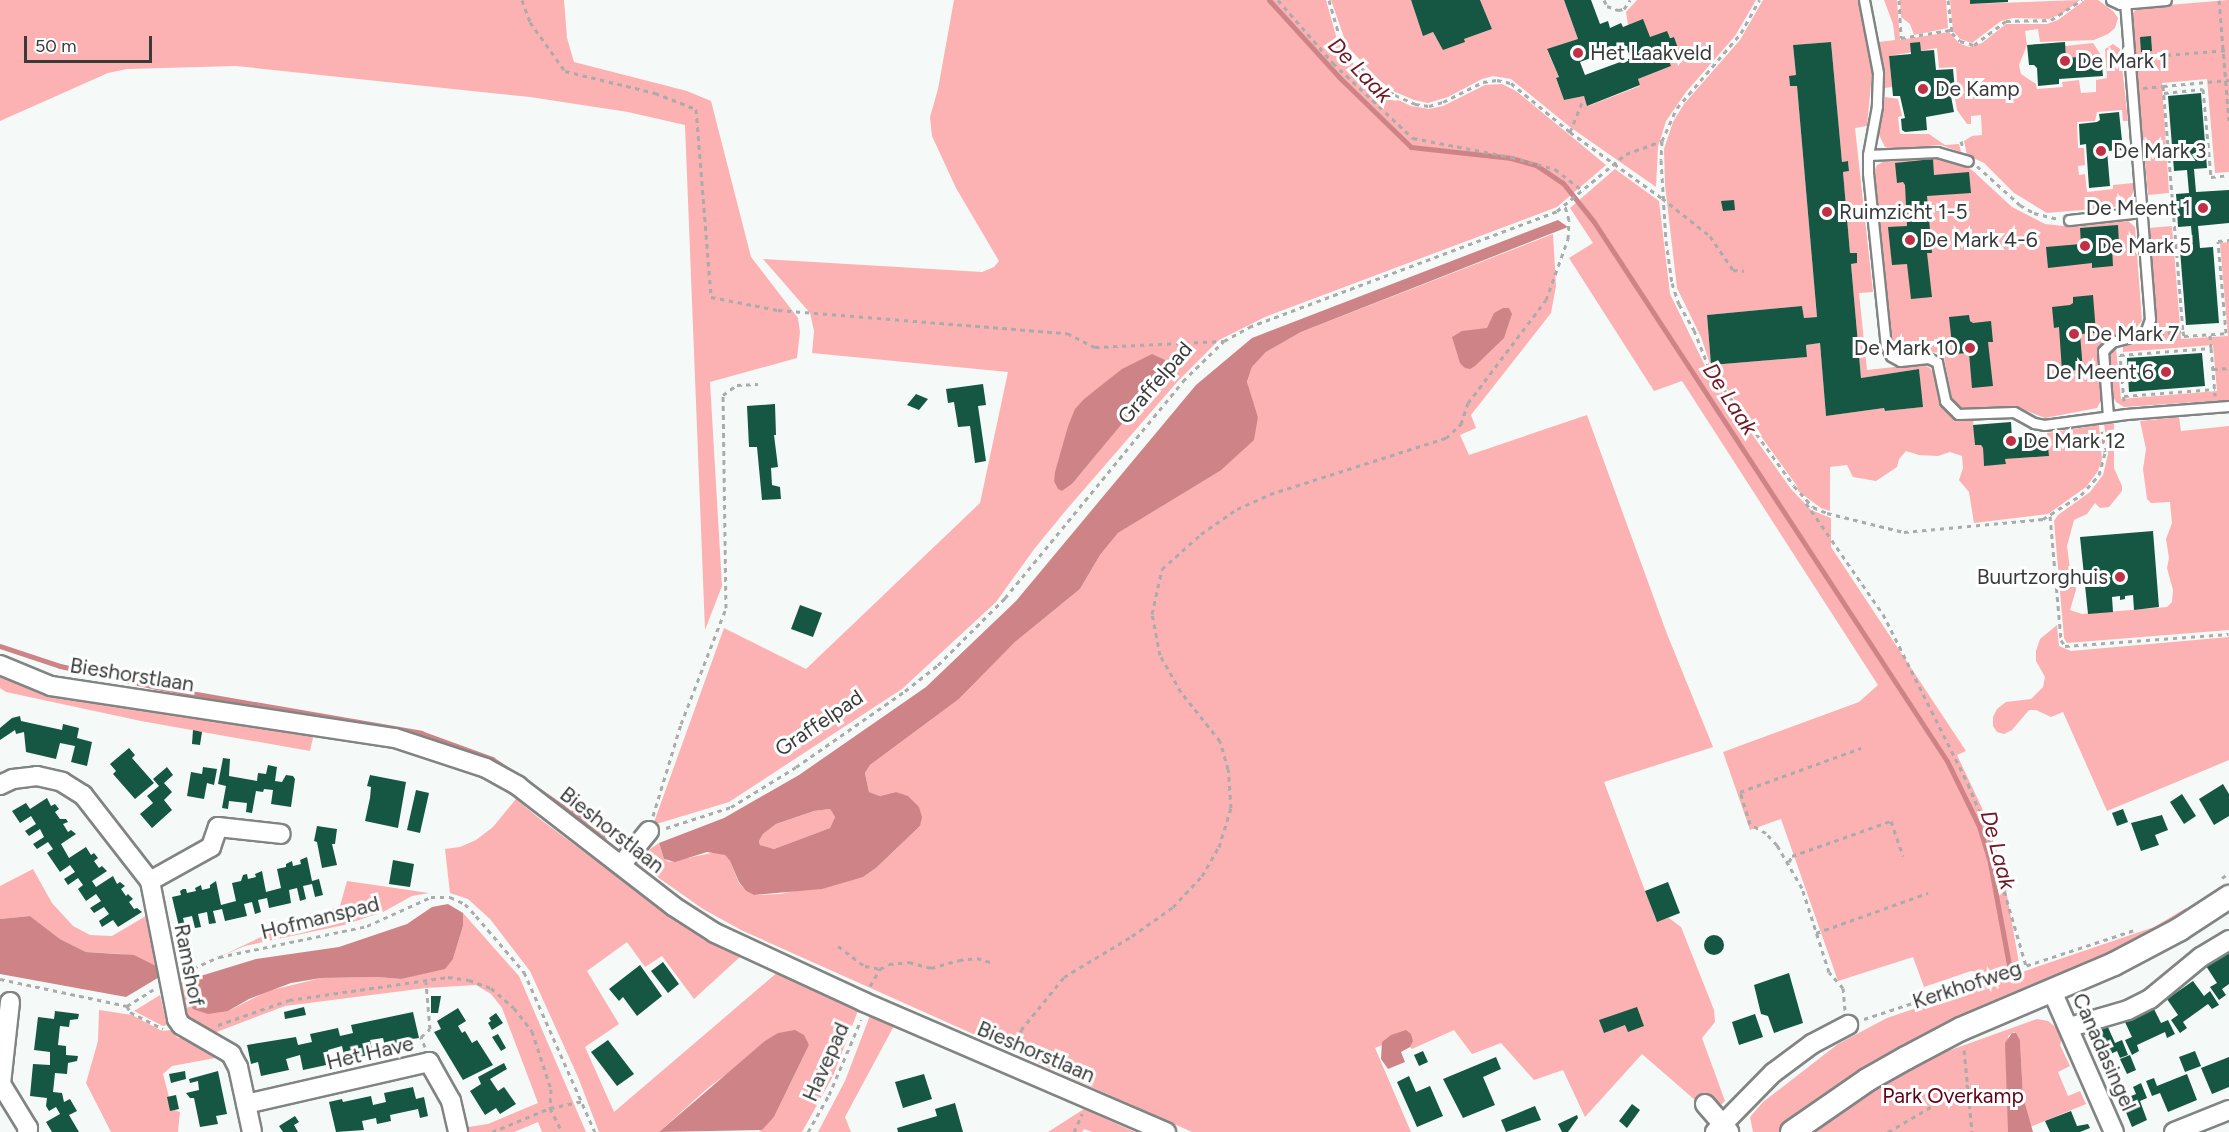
<!DOCTYPE html>
<html>
<head>
<meta charset="utf-8">
<style>
	body { margin:0 }
	#map { position:relative; width:2229px; height:1132px; overflow:hidden; background:#f5faf8; font-family:Figtree,sans-serif }
	div>[style] { position:absolute }
	[style*='--x'] { left:calc(var(--x)*1px); top:calc(var(--y)*1px); width:calc(var(--w)*1px); rotate:calc(var(--a)*1deg) }
	.green>* { inset:0; background:#fcb1b2 }
	.water>* { inset:0; background:#ce8486 }
	.stream>* { height:5px; margin:-2.5px; padding:0 2.5px; transform-origin:2.5px; border-radius:2.5px; background:#ce8486 }
	.building>* { inset:0; background:#155743 }
	.round { border-radius:50% }
	.path>* { height:3px; margin-top:-1.5px; transform-origin:0; background:repeating-linear-gradient(90deg,#a9acab 0 4.5px,transparent 0 9px) }
	.roads { filter:drop-shadow(2px 0 #808583) drop-shadow(-2px 0 #808583) drop-shadow(0 2px #808583) drop-shadow(0 -2px #808583) }
	.service>* { height:9px; margin:-4.5px; padding:0 4.5px; transform-origin:4.5px; border-radius:4.5px; background:#fff }
	.minor>* { height:18px; margin:-9px; padding:0 9px; transform-origin:9px; border-radius:9px; background:#fff }
	.tertiary>* { height:22px; margin:-11px; padding:0 11px; transform-origin:11px; border-radius:11px; background:#fff }
	.dots>* { width:16px; height:16px; translate:-50% -50%; box-sizing:border-box; border:3px solid #fff; border-radius:50% }
	span { translate:-50% -50%; white-space:nowrap; text-align:center; line-height:1.15; -webkit-text-stroke:6px #fff; paint-order:stroke }
	.poi-label { font-size:21px; color:#393a3a }
	.left { translate:0 -50%; text-align:left }
	.right { translate:-100% -50%; text-align:right }
	.street-label { font-size:21px; color:#393a3a }
	.park-label { font-size:21px; color:#600318 }
	.water-label { font-size:22px; color:#6f1724; font-style:italic }
	.scale { position:absolute; left:24px; top:36px; width:128px; height:27px; box-sizing:border-box; border:3px solid #393a3a; border-top:0; padding-left:8px; font-size:18px; line-height:21px; white-space:nowrap; color:#393a3a; -webkit-text-stroke:4px #fff; paint-order:stroke }
</style>
</head>
<body>
<div id="map">
	<div class="green">
		<i style="clip-path:polygon(0 0,564px 0,567px 38px,574px 62px,687px 91px,711px 101px,751px 257px,798px 318px,800px 332px,797px 358px,710px 382px,722px 586px,705px 630px,685px 125px,628px 112px,530px 97px,236px 66px,127px 69px,108px 73px,0 121px)"></i>
		<i style="clip-path:polygon(evenodd,954px 0,1326px 0,1336px 36px,1347px 56px,1363px 75px,1394px 98px,1411px 106px,1429px 109px,1443px 106px,1485px 85px,1502px 84px,1516px 91px,1606px 165px,1557px 207px,1265px 317px,1219px 340px,1178px 381px,1067px 509px,1035px 548px,996px 602px,902px 689px,729px 802px,653px 825px,724px 628px,806px 669px,980px 503px,1008px 372px,812px 353px,814px 331px,810px 313px,763px 259px,982px 272px,994px 267px,999px 261px,956px 188px,932px 136px,930px 117px,938px 89px,954px 0,1102px 386px,1151px 389px,1072px 484px,1062px 491px,1054px 481px,1068px 426px,1084px 399px,1102px 386px)"></i>
		<i style="clip-path:polygon(1331px 0,1411px 0,1423px 35px,1433px 32px,1436px 38px,1464px 39px,1492px 29px,1480px 0,1564px 0,1578px 39px,1547px 50px,1559px 77px,1556px 79px,1564px 100px,1584px 96px,1588px 106px,1640px 86px,1638px 79px,1671px 66px,1670px 63px,1682px 59px,1674px 37px,1650px 37px,1628px 25px,1626px 12px,1637px 0,1756px 0,1735px 36px,1686px 92px,1666px 121px,1658px 147px,1656px 187px,1570px 127px,1511px 79px,1493px 76px,1482px 79px,1448px 97px,1428px 103px,1414px 100px,1393px 91px,1378px 79px,1347px 46px)"></i>
		<i style="clip-path:polygon(evenodd,1763px 0,1858px 0,1872px 73px,1867px 126px,1855px 128px,1873px 292px,1859px 293px,1867px 370px,1922px 364px,1930px 368px,1936px 377px,1944px 409px,1955px 418px,1973px 419px,1975px 445px,1981px 445px,1983px 448px,1984px 465px,2006px 464px,2005px 459px,2049px 456px,2047px 433px,2099px 425px,2102px 459px,2098px 471px,2086px 487px,2048px 514px,1974px 523px,1969px 492px,1959px 480px,1963px 468px,1962px 456px,1950px 452px,1938px 456px,1919px 455px,1906px 451px,1899px 459px,1897px 467px,1876px 481px,1853px 477px,1847px 465px,1830px 467px,1830px 511px,1821px 508px,1798px 491px,1797px 486px,1711px 367px,1701px 337px,1677px 288px,1665px 185px,1664px 149px,1673px 122px,1684px 104px,1740px 40px,1763px 0,1831px 42px,1842px 162px,1848px 161px,1849px 171px,1843px 172px,1850px 253px,1857px 253px,1857px 263px,1851px 264px,1861px 378px,1919px 369px,1922px 407px,1885px 411px,1884px 408px,1826px 416px,1820px 343px,1806px 345px,1807px 357px,1711px 365px,1707px 315px,1802px 306px,1804px 318px,1817px 317px,1797px 86px,1790px 86px,1789px 77px,1796px 75px,1793px 45px,1831px 42px)"></i>
		<i style="clip-path:polygon(1884px 0,1897px 0,1900px 40px,1949px 32px,1959px 43px,1969px 47px,1982px 43px,2006px 24px,2047px 24px,2058px 20px,2085px 0,2098px 0,2113px 11px,2118px 18px,2115px 28px,2108px 34px,2094px 40px,2040px 42px,2038px 29px,2025px 31px,2027px 45px,2019px 65px,2021px 74px,2036px 84px,2037px 89px,2063px 87px,2062px 82px,2079px 80px,2081px 93px,2096px 92px,2096px 80px,2107px 78px,2105px 49px,2113px 44px,2120px 49px,2128px 121px,2123px 121px,2122px 110px,2097px 112px,2095px 121px,2077px 122px,2078px 148px,2084px 148px,2085px 165px,2078px 166px,2079px 175px,2085px 174px,2087px 192px,2113px 189px,2113px 185px,2133px 183px,2133px 193px,2128px 201px,2125px 204px,2125px 199px,2121px 196px,2118px 201px,2122px 206px,2118px 207px,2047px 213px,2014px 193px,1984px 163px,1967px 155px,1964px 141px,1972px 136px,1982px 135px,1981px 115px,1971px 116px,1971px 124px,1967px 124px,1957px 110px,1954px 93px,1958px 93px,1956px 67px,1939px 68px,1937px 48px,1889px 56px,1892px 87px,1885px 88px,1879px 42px,1895px 40px,1893px 24px)"></i>
		<i style="clip-path:polygon(1900px 0,1946px 0,1948px 28px,1914px 35px,1910px 24px,1901px 17px)"></i>
		<i style="clip-path:polygon(1950px 0,1970px 0,1971px 4px,2080px 0,2063px 13px,2049px 19px,2013px 18px,2001px 21px,1972px 43px,1960px 39px,1953px 31px)"></i>
		<i style="clip-path:polygon(2229px 0,2229px 172px,2215px 173px,2207px 79px,2162px 83px,2169px 193px,2148px 195px,2132px 15px,2134px 11px,2144px 7px)"></i>
		<i style="clip-path:polygon(2093px 43px,2101px 55px,2066px 58px,2065px 46px)"></i>
		<i style="clip-path:polygon(1885px 97px,1898px 99px,1902px 116px,1898px 117px,1900px 134px,1929px 134px,1945px 145px,1959px 144px,1961px 152px,1941px 145px,1890px 149px,1885px 147px,1878px 133px)"></i>
		<i style="clip-path:polygon(1936px 157px,1963px 164px,1972px 170px,2012px 207px,2045px 224px,2073px 227px,2128px 221px,2135px 227px,2142px 321px,2133px 331px,2106px 339px,2097px 350px,2101px 400px,2097px 408px,2045px 418px,2017px 407px,1961px 409px,1952px 401px,1943px 352px,1911px 354px,1894px 348px,1890px 339px,1874px 172px,1877px 165px,1883px 162px)"></i>
		<i style="clip-path:polygon(1615px 169px,1659px 201px,1670px 294px,1708px 372px,1791px 489px,1811px 510px,1831px 518px,1831px 547px,1966px 751px,1957px 755px,1982px 808px,2002px 867px,2019px 963px,1992px 974px,1971px 971px,1924px 987px,1913px 957px,1838px 981px,1781px 819px,1750px 830px,1723px 752px,1859px 702px,1878px 685px,1682px 381px,1654px 391px,1569px 258px,1593px 243px,1570px 208px)"></i>
		<i style="clip-path:polygon(2172px 226px,2181px 339px,2228px 336px,2220px 243px,2229px 242px,2229px 400px,2124px 407px,2116px 402px,2111px 393px,2108px 355px,2116px 348px,2121px 399px,2217px 391px,2213px 345px,2123px 352px,2123px 346px,2157px 341px,2148px 228px)"></i>
		<i style="clip-path:polygon(1553px 234px,1556px 286px,1551px 313px,1471px 415px,1476px 428px,1460px 435px,1469px 455px,1587px 415px,1667px 634px,1713px 747px,1604px 782px,1656px 920px,1669px 918px,1681px 927px,1714px 1010px,1715px 1022px,1702px 1038px,1725px 1101px,1711px 1114px,1642px 1054px,1585px 1117px,1563px 1070px,1534px 1080px,1501px 1043px,1472px 1054px,1454px 1030px,1412px 1049px,1400px 1038px,1375px 1048px,1411px 1132px,1192px 1132px,741px 930px,703px 909px,639px 864px,643px 854px,659px 843px,664px 859px,669px 862px,716px 852px,725px 855px,730px 861px,739px 883px,746px 891px,754px 895px,780px 894px,863px 877px,876px 868px,920px 826px,896px 792px,880px 796px,869px 792px,865px 773px,870px 765px,959px 699px,1015px 642px,1080px 589px,1100px 555px,1118px 533px,1220px 471px,1258px 417px,1247px 383px,1252px 367px,1266px 352px,1301px 332px)"></i>
		<i style="clip-path:polygon(2179px 417px,2181px 431px,2229px 426px,2229px 630px,2067px 643px,2064px 638px,2054px 521px,2058px 515px,2090px 492px,2103px 475px,2108px 454px,2104px 424px,2114px 423px,2114px 468px,2122px 486px,2122px 491px,2109px 507px,2100px 508px,2095px 503px,2087px 514px,2074px 520px,2067px 546px,2070px 569px,2075px 578px,2076px 590px,2070px 610px,2082px 614px,2167px 607px,2172px 602px,2173px 590px,2167px 568px,2169px 558px,2166px 539px,2172px 523px,2170px 502px,2151px 503px,2147px 499px,2143px 469px,2146px 449px,2140px 421px)"></i>
		<i style="clip-path:polygon(2057px 625px,2059px 646px,2071px 651px,2229px 637px,2229px 760px,2107px 811px,2063px 712px,2051px 717px,2036px 710px,2029px 710px,2012px 730px,2004px 734px,1997px 732px,1993px 726px,1993px 717px,1997px 709px,2006px 702px,2031px 699px,2043px 687px,2045px 677px,2036px 661px,2036px 651px,2040px 639px)"></i>
		<i style="clip-path:polygon(0 667px,314px 733px,310px 751px,141px 721px,6px 692px,0 688px)"></i>
		<i style="clip-path:polygon(516px 799px,540px 819px,667px 914px,741px 956px,694px 999px,662px 956px,645px 967px,627px 942px,587px 971px,619px 1024px,585px 1047px,614px 1112px,779px 971px,859px 1008px,833px 1076px,802px 1132px,759px 1132px,774px 1117px,809px 1045px,746px 1060px,709px 1087px,659px 1132px,599px 1132px,578px 1077px,530px 971px,490px 919px,468px 899px,450px 893px,445px 849px,460px 847px,476px 840px,493px 827px)"></i>
		<i style="clip-path:polygon(830px 809px,835px 817px,830px 828px,774px 849px,760px 845px,759px 841px,763px 834px,776px 824px,814px 811px)"></i>
		<i style="clip-path:polygon(33px 869px,52px 903px,73px 926px,90px 935px,112px 936px,151px 913px,160px 968px,122px 954px,86px 952px,60px 939px,30px 916px,0 919px,0 886px)"></i>
		<i style="clip-path:polygon(347px 881px,429px 893px,412px 896px,383px 912px,344px 925px,245px 946px,219px 957px,280px 928px,340px 906px)"></i>
		<i style="clip-path:polygon(2186px 908px,2189px 914px,2139px 939px,1961px 1016px,1903px 1051px,1781px 1132px,1753px 1132px,1750px 1117px,1763px 1102px,1838px 1044px,1887px 1018px,2154px 927px)"></i>
		<i style="clip-path:polygon(463px 913px,519px 976px,586px 1132px,542px 1132px,538px 1122px,514px 1132px,463px 1132px,462px 1128px,488px 1124px,538px 1103px,502px 1008px,491px 994px,476px 985px,426px 988px,285px 1006px,214px 1033px,185px 1020px,178px 983px,194px 978px,188px 987px,228px 1011px,268px 991px,321px 978px,377px 977px,401px 979px,453px 959px,463px 926px)"></i>
		<i style="clip-path:polygon(160px 995px,167px 1025px,163px 1026px,134px 1011px)"></i>
		<i style="clip-path:polygon(99px 1010px,132px 1015px,162px 1031px,170px 1030px,178px 1038px,186px 1036px,226px 1056px,172px 1066px,163px 1074px,172px 1109px,180px 1112px,178px 1132px,111px 1132px,86px 1083px,98px 1041px)"></i>
		<i style="clip-path:polygon(871px 1013px,895px 1024px,845px 1117px,851px 1132px,818px 1132px,845px 1081px)"></i>
		<i style="clip-path:polygon(2037px 1019px,2048px 1021px,2058px 1029px,2062px 1038px,2060px 1045px,2070px 1066px,2058px 1072px,2068px 1096px,2080px 1091px,2086px 1104px,2030px 1127px,2023px 1097px,2020px 1040px,2014px 1032px,2008px 1036px,2008px 1132px,1808px 1132px,1907px 1069px,1934px 1056px)"></i>
		<i style="clip-path:polygon(1084px 1109px,1135px 1132px,1092px 1132px,1084px 1129px,1082px 1132px,1048px 1132px)"></i>
	</div>
	<div class="water">
		<i style="clip-path:polygon(evenodd,1558px 220px,1568px 227px,1301px 332px,1266px 352px,1252px 367px,1247px 382px,1258px 417px,1254px 440px,1220px 471px,1118px 533px,1100px 555px,1080px 589px,1015px 642px,959px 699px,870px 765px,865px 773px,869px 792px,880px 796px,896px 792px,908px 796px,919px 807px,922px 817px,920px 826px,876px 868px,863px 877px,822px 889px,754px 895px,746px 891px,739px 882px,730px 861px,725px 855px,707px 852px,675px 862px,664px 859px,659px 843px,724px 818px,799px 775px,926px 687px,1016px 601px,1196px 385px,1252px 338px,1558px 220px,830px 809px,835px 817px,830px 828px,774px 849px,760px 845px,759px 841px,763px 834px,776px 824px,814px 811px,830px 809px)"></i>
		<i style="clip-path:polygon(1503px 308px,1509px 308px,1512px 314px,1504px 338px,1475px 366px,1470px 369px,1465px 368px,1460px 363px,1452px 337px,1462px 331px,1487px 328px,1494px 313px)"></i>
		<i style="clip-path:polygon(1152px 354px,1165px 360px,1163px 370px,1151px 389px,1072px 484px,1062px 491px,1058px 489px,1054px 481px,1055px 472px,1068px 426px,1075px 409px,1084px 399px,1122px 369px)"></i>
		<i style="clip-path:polygon(448px 904px,463px 913px,463px 926px,453px 959px,445px 969px,401px 979px,377px 977px,321px 978px,291px 983px,249px 999px,228px 1011px,208px 1014px,193px 1009px,188px 998px,188px 987px,194px 978px,256px 959px,339px 947px,407px 924px,432px 907px)"></i>
		<i style="clip-path:polygon(30px 916px,60px 939px,86px 952px,134px 955px,160px 968px,161px 976px,126px 997px,0 974px,0 919px)"></i>
		<i style="clip-path:polygon(795px 1030px,804px 1035px,809px 1045px,774px 1117px,762px 1130px,659px 1132px,765px 1041px,778px 1033px)"></i>
		<i style="clip-path:polygon(1406px 1030px,1411px 1034px,1413px 1041px,1410px 1047px,1401px 1052px,1405px 1062px,1388px 1069px,1381px 1059px,1382px 1042px,1391px 1035px)"></i>
		<i style="clip-path:polygon(2012px 1033px,2016px 1033px,2020px 1040px,2023px 1097px,2033px 1132px,2008px 1132px,2005px 1043px)"></i>
	</div>
	<div class="stream">
		<i style="--x:1269;--y:0;--w:105;--a:47.7"></i>
		<i style="--x:1340;--y:78;--w:99;--a:44.2"></i>
		<i style="--x:1411;--y:147;--w:101;--a:6.3"></i>
		<i style="--x:1511;--y:158;--w:26;--a:16"></i>
		<i style="--x:1536;--y:165;--w:32;--a:34"></i>
		<i style="--x:1563;--y:183;--w:50;--a:51.5"></i>
		<i style="--x:1594;--y:222;--w:644;--a:56.78"></i>
		<i style="--x:1947;--y:761;--w:72;--a:63.8"></i>
		<i style="--x:1979;--y:826;--w:39;--a:73"></i>
		<i style="--x:1990;--y:863;--w:104;--a:79.4"></i>
		<i style="--x:0;--y:646;--w:63;--a:18.4"></i>
		<i style="--x:60;--y:666;--w:98;--a:12.3"></i>
		<i style="--x:156;--y:687;--w:269;--a:9.8"></i>
		<i style="--x:421;--y:733;--w:76;--a:20.1"></i>
		<i style="--x:492;--y:759;--w:138;--a:34"></i>
	</div>
	<div class="building">
		<i style="clip-path:polygon(1411px 0,1480px 0,1492px 29px,1464px 39px,1465px 42px,1443px 50px,1433px 32px,1423px 36px)"></i>
		<i style="clip-path:polygon(evenodd,1564px 0,1591px 0,1600px 24px,1608px 21px,1610px 28px,1621px 23px,1623px 27px,1643px 19px,1650px 37px,1667px 31px,1670px 38px,1674px 37px,1682px 59px,1670px 63px,1671px 66px,1638px 79px,1640px 85px,1587px 106px,1584px 96px,1564px 100px,1556px 78px,1559px 77px,1547px 49px,1578px 39px,1564px 0,1625px 45px,1631px 58px,1585px 75px,1580px 62px,1625px 45px)"></i>
		<i style="clip-path:polygon(1970px 0,2008px 0,2008px 2px,1970px 4px)"></i>
		<i style="clip-path:polygon(2151px 36px,2152px 51px,2141px 52px,2140px 37px)"></i>
		<i style="clip-path:polygon(1831px 42px,1842px 162px,1848px 161px,1849px 171px,1843px 172px,1850px 253px,1857px 253px,1857px 263px,1851px 264px,1861px 378px,1919px 369px,1923px 407px,1885px 411px,1884px 408px,1826px 416px,1820px 343px,1806px 345px,1807px 357px,1711px 365px,1707px 315px,1802px 306px,1804px 318px,1817px 317px,1797px 86px,1790px 86px,1789px 76px,1796px 75px,1793px 45px)"></i>
		<i style="clip-path:polygon(1920px 42px,1921px 51px,1934px 50px,1936px 70px,1953px 69px,1955px 90px,1950px 91px,1954px 112px,1926px 117px,1927px 130px,1905px 132px,1902px 130px,1901px 119px,1905px 118px,1900px 96px,1893px 96px,1889px 56px,1911px 54px,1910px 43px)"></i>
		<i style="clip-path:polygon(2065px 42px,2066px 58px,2101px 55px,2103px 76px,2059px 79px,2059px 84px,2038px 86px,2037px 68px,2034px 65px,2029px 65px,2027px 45px)"></i>
		<i style="clip-path:polygon(2201px 93px,2207px 168px,2194px 169px,2196px 192px,2229px 190px,2229px 223px,2198px 226px,2200px 248px,2213px 247px,2219px 323px,2186px 325px,2180px 250px,2193px 249px,2191px 226px,2178px 227px,2176px 194px,2189px 193px,2187px 170px,2174px 171px,2168px 96px)"></i>
		<i style="clip-path:polygon(2119px 112px,2123px 150px,2107px 151px,2110px 186px,2089px 188px,2086px 144px,2080px 145px,2079px 124px,2097px 122px,2100px 120px,2099px 114px)"></i>
		<i style="clip-path:polygon(1933px 159px,1934px 175px,1969px 172px,1971px 193px,1927px 196px,1932px 253px,1927px 253px,1932px 297px,1911px 299px,1907px 264px,1892px 265px,1888px 227px,1907px 226px,1905px 185px,1903px 182px,1897px 183px,1895px 163px)"></i>
		<i style="clip-path:polygon(1734px 200px,1735px 210px,1723px 211px,1721px 201px)"></i>
		<i style="clip-path:polygon(2118px 225px,2119px 244px,2114px 245px,2112px 248px,2113px 266px,2092px 268px,2092px 263px,2048px 268px,2046px 247px,2081px 244px,2080px 228px)"></i>
		<i style="clip-path:polygon(2093px 295px,2096px 333px,2080px 334px,2083px 370px,2062px 371px,2059px 327px,2054px 328px,2052px 307px,2070px 305px,2073px 303px,2073px 297px)"></i>
		<i style="clip-path:polygon(1969px 315px,1970px 321px,1973px 323px,1991px 321px,1993px 342px,1988px 342px,1993px 386px,1972px 388px,1969px 353px,1953px 354px,1949px 317px)"></i>
		<i style="clip-path:polygon(2202px 353px,2205px 386px,2129px 392px,2127px 358px)"></i>
		<i style="clip-path:polygon(983px 384px,986px 405px,978px 406px,986px 461px,975px 463px,970px 426px,958px 427px,954px 402px,948px 403px,946px 389px)"></i>
		<i style="clip-path:polygon(916px 394px,928px 399px,919px 410px,907px 405px)"></i>
		<i style="clip-path:polygon(775px 404px,776px 435px,774px 435px,778px 467px,771px 468px,772px 485px,780px 487px,781px 499px,762px 500px,757px 447px,749px 447px,747px 406px)"></i>
		<i style="clip-path:polygon(2011px 422px,2012px 438px,2047px 435px,2049px 456px,2005px 459px,2006px 464px,1984px 466px,1983px 448px,1981px 445px,1975px 445px,1973px 425px)"></i>
		<i style="clip-path:polygon(2153px 531px,2159px 607px,2134px 610px,2133px 595px,2125px 596px,2125px 599px,2120px 600px,2120px 596px,2112px 597px,2113px 612px,2088px 614px,2080px 537px)"></i>
		<i style="clip-path:polygon(800px 605px,822px 613px,813px 637px,791px 629px)"></i>
		<i style="clip-path:polygon(20px 716px,21px 721px,62px 730px,63px 724px,79px 728px,77px 738px,92px 742px,87px 766px,71px 762px,75px 746px,60px 743px,56px 759px,26px 752px,24px 732px,16px 734px,15px 730px,0 740px,0 728px,12px 718px)"></i>
		<i style="clip-path:polygon(193px 730px,202px 732px,200px 745px,192px 744px)"></i>
		<i style="clip-path:polygon(129px 748px,135px 755px,132px 758px,154px 783px,135px 799px,113px 774px,116px 771px,110px 764px)"></i>
		<i style="clip-path:polygon(223px 758px,230px 759px,229px 776px,257px 781px,258px 773px,266px 774px,268px 765px,277px 767px,275px 781px,282px 782px,286px 775px,293px 776px,295px 779px,291px 807px,271px 804px,273px 790px,264px 789px,263px 792px,256px 791px,252px 813px,246px 812px,247px 803px,229px 801px,228px 809px,222px 808px,226px 786px,218px 784px)"></i>
		<i style="clip-path:polygon(167px 767px,173px 775px,164px 783px,172px 792px,164px 800px,172px 810px,152px 828px,140px 814px,153px 803px,147px 796px,159px 786px,153px 779px)"></i>
		<i style="clip-path:polygon(203px 767px,217px 769px,214px 785px,207px 783px,204px 799px,187px 796px,191px 772px,202px 774px)"></i>
		<i style="clip-path:polygon(370px 775px,406px 782px,398px 828px,365px 821px,370px 798px,371px 787px,367px 786px)"></i>
		<i style="clip-path:polygon(2223px 784px,2229px 794px,2229px 816px,2214px 825px,2199px 799px)"></i>
		<i style="clip-path:polygon(416px 790px,429px 793px,420px 833px,407px 830px)"></i>
		<i style="clip-path:polygon(2182px 794px,2196px 816px,2184px 824px,2170px 802px)"></i>
		<i style="clip-path:polygon(47px 798px,51px 806px,55px 804px,59px 809px,55px 812px,60px 819px,66px 819px,68px 822px,63px 824px,68px 832px,71px 830px,76px 834px,61px 844px,69px 858px,86px 847px,91px 855px,94px 853px,98px 858px,94px 861px,99px 868px,102px 866px,107px 871px,92px 881px,96px 887px,113px 876px,117px 884px,120px 882px,125px 886px,121px 889px,126px 896px,128px 894px,133px 899px,129px 902px,134px 909px,137px 908px,142px 912px,118px 927px,113px 920px,102px 927px,99px 921px,109px 914px,104px 907px,94px 913px,90px 908px,101px 901px,96px 894px,86px 901px,78px 889px,83px 885px,78px 878px,68px 885px,64px 879px,75px 872px,70px 865px,60px 872px,47px 853px,53px 849px,48px 842px,37px 849px,33px 844px,44px 837px,40px 829px,29px 836px,25px 831px,36px 824px,31px 816px,20px 823px,12px 811px,26px 803px,30px 809px)"></i>
		<i style="clip-path:polygon(2123px 809px,2128px 822px,2117px 826px,2112px 813px)"></i>
		<i style="clip-path:polygon(2162px 815px,2168px 830px,2155px 835px,2159px 845px,2141px 851px,2131px 823px)"></i>
		<i style="clip-path:polygon(317px 826px,337px 829px,335px 844px,332px 844px,337px 865px,322px 868px,317px 842px,314px 841px)"></i>
		<i style="clip-path:polygon(307px 857px,312px 881px,319px 879px,323px 895px,315px 897px,312px 884px,303px 886px,306px 899px,300px 901px,297px 888px,289px 890px,291px 903px,269px 908px,267px 898px,258px 900px,261px 912px,255px 914px,252px 902px,244px 904px,247px 916px,225px 921px,222px 909px,213px 911px,216px 923px,209px 924px,207px 912px,198px 914px,201px 927px,195px 928px,192px 916px,183px 918px,186px 930px,180px 931px,172px 897px,181px 895px,180px 891px,183px 889px,186px 889px,187px 893px,196px 891px,195px 888px,201px 885px,202px 890px,210px 888px,210px 885px,216px 881px,221px 905px,236px 901px,232px 883px,241px 881px,243px 875px,247px 874px,248px 879px,256px 877px,255px 874px,262px 871px,266px 892px,281px 888px,277px 869px,286px 867px,286px 864px,292px 861px,293px 866px,301px 864px,300px 860px)"></i>
		<i style="clip-path:polygon(393px 860px,414px 864px,410px 887px,389px 884px)"></i>
		<i style="clip-path:polygon(1668px 882px,1680px 913px,1657px 922px,1645px 891px)"></i>
		<i class="round" style="left:1704px;top:935px;width:20px;height:20px"></i>
		<i style="clip-path:polygon(2229px 950px,2229px 984px,2222px 989px,2226px 995px,2219px 1000px,2210px 987px,2217px 983px,2206px 966px)"></i>
		<i style="clip-path:polygon(663px 962px,679px 984px,668px 993px,651px 971px)"></i>
		<i style="clip-path:polygon(640px 965px,662px 996px,637px 1016px,623px 997px,619px 1001px,609px 989px)"></i>
		<i style="clip-path:polygon(1789px 973px,1803px 1023px,1774px 1033px,1768px 1016px,1761px 1014px,1754px 985px)"></i>
		<i style="clip-path:polygon(2193px 981px,2204px 996px,2210px 991px,2219px 1005px,2212px 1009px,2208px 1004px,2183px 1022px,2187px 1028px,2180px 1033px,2171px 1020px,2178px 1015px,2167px 999px)"></i>
		<i style="clip-path:polygon(431px 996px,441px 996px,438px 1013px,431px 1013px)"></i>
		<i style="clip-path:polygon(304px 1007px,306px 1015px,285px 1019px,284px 1012px)"></i>
		<i style="clip-path:polygon(1637px 1007px,1644px 1026px,1628px 1032px,1625px 1025px,1604px 1033px,1599px 1020px)"></i>
		<i style="clip-path:polygon(2153px 1007px,2161px 1023px,2168px 1020px,2175px 1034px,2167px 1038px,2165px 1032px,2137px 1045px,2139px 1051px,2132px 1055px,2125px 1040px,2132px 1037px,2124px 1020px)"></i>
		<i style="clip-path:polygon(458px 1008px,466px 1021px,458px 1026px,462px 1033px,465px 1031px,472px 1043px,477px 1040px,493px 1065px,463px 1080px,434px 1032px,441px 1029px,437px 1021px)"></i>
		<i style="clip-path:polygon(55px 1011px,79px 1014px,78px 1019px,70px 1020px,69px 1027px,60px 1026px,58px 1045px,66px 1046px,66px 1055px,78px 1056px,77px 1061px,68px 1063px,67px 1074px,55px 1073px,53px 1092px,62px 1093px,64px 1102px,70px 1099px,77px 1111px,69px 1115px,79px 1132px,52px 1132px,46px 1122px,60px 1114px,56px 1107px,49px 1111px,46px 1106px,47px 1098px,30px 1096px,33px 1064px,50px 1065px,50px 1052px,34px 1050px,38px 1017px,54px 1019px)"></i>
		<i style="clip-path:polygon(413px 1012px,419px 1038px,412px 1039px,413px 1045px,386px 1051px,383px 1038px,370px 1040px,373px 1054px,345px 1060px,342px 1046px,328px 1050px,331px 1064px,303px 1070px,300px 1055px,286px 1059px,289px 1070px,261px 1076px,258px 1062px,251px 1064px,247px 1045px,296px 1037px,298px 1045px,312px 1042px,310px 1034px,338px 1028px,340px 1036px,353px 1033px,351px 1025px)"></i>
		<i style="clip-path:polygon(496px 1013px,503px 1023px,492px 1030px,488px 1023px,491px 1021px,489px 1018px)"></i>
		<i style="clip-path:polygon(1755px 1014px,1763px 1037px,1739px 1045px,1732px 1022px)"></i>
		<i style="clip-path:polygon(2107px 1025px,2115px 1043px,2122px 1040px,2128px 1055px,2120px 1058px,2117px 1051px,2102px 1058px,2092px 1032px)"></i>
		<i style="clip-path:polygon(498px 1034px,506px 1048px,501px 1051px,492px 1037px)"></i>
		<i style="clip-path:polygon(608px 1040px,634px 1074px,617px 1086px,591px 1052px)"></i>
		<i style="clip-path:polygon(1423px 1051px,1428px 1062px,1419px 1066px,1414px 1055px)"></i>
		<i style="clip-path:polygon(2195px 1051px,2201px 1066px,2185px 1072px,2179px 1057px)"></i>
		<i style="clip-path:polygon(2130px 1055px,2136px 1070px,2127px 1074px,2120px 1059px)"></i>
		<i style="clip-path:polygon(1496px 1057px,1501px 1069px,1483px 1077px,1495px 1105px,1463px 1118px,1443px 1079px)"></i>
		<i style="clip-path:polygon(2229px 1057px,2229px 1087px,2212px 1094px,2201px 1068px)"></i>
		<i style="clip-path:polygon(504px 1063px,507px 1069px,490px 1079px,498px 1091px,504px 1087px,516px 1104px,500px 1114px,496px 1108px,485px 1115px,470px 1091px,481px 1084px,478px 1077px)"></i>
		<i style="clip-path:polygon(185px 1071px,186px 1079px,171px 1083px,169px 1074px)"></i>
		<i style="clip-path:polygon(218px 1071px,227px 1114px,216px 1116px,218px 1124px,200px 1127px,194px 1098px,190px 1098px,186px 1093px,199px 1090px,198px 1081px,190px 1083px,189px 1079px)"></i>
		<i style="clip-path:polygon(924px 1074px,932px 1099px,903px 1108px,895px 1082px)"></i>
		<i style="clip-path:polygon(2187px 1074px,2197px 1100px,2168px 1112px,2160px 1093px,2152px 1096px,2146px 1081px,2154px 1078px,2157px 1086px)"></i>
		<i style="clip-path:polygon(1409px 1076px,1416px 1092px,1430px 1086px,1443px 1116px,1417px 1127px,1397px 1082px)"></i>
		<i style="clip-path:polygon(2141px 1083px,2147px 1098px,2140px 1101px,2147px 1120px,2132px 1127px,2121px 1100px,2136px 1094px,2133px 1087px)"></i>
		<i style="clip-path:polygon(413px 1087px,416px 1099px,424px 1097px,428px 1116px,420px 1118px,418px 1109px,390px 1115px,391px 1121px,377px 1124px,376px 1118px,362px 1121px,364px 1130px,336px 1132px,329px 1102px,342px 1099px,343px 1102px,371px 1096px,373px 1105px,386px 1102px,384px 1093px)"></i>
		<i style="clip-path:polygon(176px 1095px,179px 1109px,170px 1111px,167px 1097px)"></i>
		<i style="clip-path:polygon(955px 1103px,963px 1132px,898px 1132px,897px 1128px,937px 1116px,935px 1109px)"></i>
		<i style="clip-path:polygon(1632px 1104px,1640px 1110px,1627px 1128px,1619px 1121px)"></i>
		<i style="clip-path:polygon(1535px 1106px,1541px 1120px,1506px 1132px,1501px 1120px)"></i>
		<i style="clip-path:polygon(2071px 1111px,2077px 1126px,2088px 1124px,2090px 1128px,2080px 1132px,2050px 1132px,2045px 1121px)"></i>
		<i style="clip-path:polygon(1577px 1115px,1578px 1118px,1568px 1132px,1562px 1132px,1558px 1124px)"></i>
		<i style="clip-path:polygon(295px 1116px,299px 1122px,294px 1125px,298px 1132px,283px 1132px,279px 1126px)"></i>
	</div>
	<div class="path">
		<i style="--x:522;--y:0;--w:23;--a:70"></i>
		<i style="--x:530;--y:22;--w:60;--a:54.5"></i>
		<i style="--x:565;--y:71;--w:93;--a:13.7"></i>
		<i style="--x:655;--y:93;--w:44;--a:21.3"></i>
		<i style="--x:696;--y:109;--w:189;--a:85.4"></i>
		<i style="--x:711;--y:297;--w:68;--a:11"></i>
		<i style="--x:778;--y:310;--w:290;--a:4.6"></i>
		<i style="--x:1067;--y:333;--w:31;--a:27"></i>
		<i style="--x:1095;--y:347;--w:129;--a:-2.7"></i>
		<i style="--x:1278;--y:0;--w:84;--a:48.9"></i>
		<i style="--x:1333;--y:63;--w:110;--a:43.2"></i>
		<i style="--x:1413;--y:138;--w:100;--a:11"></i>
		<i style="--x:1511;--y:157;--w:46;--a:15.3"></i>
		<i style="--x:1555;--y:169;--w:36;--a:38"></i>
		<i style="--x:1329;--y:0;--w:36;--a:74"></i>
		<i style="--x:1339;--y:35;--w:23;--a:61"></i>
		<i style="--x:1350;--y:55;--w:27;--a:48"></i>
		<i style="--x:1368;--y:75;--w:34;--a:37"></i>
		<i style="--x:1395;--y:95;--w:22;--a:24"></i>
		<i style="--x:1415;--y:104;--w:14;--a:8"></i>
		<i style="--x:1429;--y:106;--w:15;--a:-16"></i>
		<i style="--x:1443;--y:102;--w:45;--a:-26.6"></i>
		<i style="--x:1483;--y:82;--w:14;--a:-8"></i>
		<i style="--x:1497;--y:80;--w:14;--a:12"></i>
		<i style="--x:1511;--y:83;--w:77;--a:39.7"></i>
		<i style="--x:1570;--y:132;--w:113;--a:35.7"></i>
		<i style="--x:1662;--y:198;--w:61;--a:38.4"></i>
		<i style="--x:1710;--y:236;--w:41;--a:55.9"></i>
		<i style="--x:1733;--y:270;--w:11;--a:5"></i>
		<i style="--x:1604;--y:0;--w:7;--a:63"></i>
		<i style="--x:1607;--y:6;--w:12;--a:20"></i>
		<i style="--x:1618;--y:10;--w:6;--a:-9"></i>
		<i style="--x:1624;--y:9;--w:11;--a:-56"></i>
		<i style="--x:1899;--y:0;--w:38;--a:87"></i>
		<i style="--x:1901;--y:38;--w:50;--a:-9.3"></i>
		<i style="--x:1948;--y:0;--w:33;--a:83"></i>
		<i style="--x:1952;--y:33;--w:11;--a:45"></i>
		<i style="--x:1960;--y:41;--w:15;--a:16"></i>
		<i style="--x:1974;--y:45;--w:40;--a:-37"></i>
		<i style="--x:2006;--y:21;--w:45;--a:-1.3"></i>
		<i style="--x:2051;--y:20;--w:37;--a:-33"></i>
		<i style="--x:2219;--y:0;--w:121;--a:85.3"></i>
		<i style="--x:2140;--y:57;--w:89;--a:-4.5"></i>
		<i style="--x:2163;--y:86;--w:66;--a:-5.2"></i>
		<i style="--x:2143;--y:88;--w:20;--a:-6"></i>
		<i style="--x:2163;--y:86;--w:122;--a:85.3"></i>
		<i style="--x:2164;--y:93;--w:39;--a:-6"></i>
		<i style="--x:2203;--y:89;--w:88;--a:84.8"></i>
		<i style="--x:2211;--y:177;--w:18;--a:-6"></i>
		<i style="--x:1570;--y:132;--w:32;--a:-68"></i>
		<i style="--x:1662;--y:141;--w:19;--a:93"></i>
		<i style="--x:1661;--y:160;--w:81;--a:86.5"></i>
		<i style="--x:1666;--y:241;--w:42;--a:81.9"></i>
		<i style="--x:1672;--y:283;--w:22;--a:72"></i>
		<i style="--x:1679;--y:304;--w:30;--a:60"></i>
		<i style="--x:1694;--y:330;--w:41;--a:68.5"></i>
		<i style="--x:1709;--y:368;--w:145;--a:54.2"></i>
		<i style="--x:1794;--y:486;--w:28;--a:48"></i>
		<i style="--x:1813;--y:507;--w:15;--a:23"></i>
		<i style="--x:1827;--y:513;--w:79;--a:13.9"></i>
		<i style="--x:1904;--y:532;--w:140;--a:-5.3"></i>
		<i style="--x:2043;--y:519;--w:45;--a:-32.3"></i>
		<i style="--x:2081;--y:495;--w:27;--a:-48"></i>
		<i style="--x:2099;--y:475;--w:24;--a:-75"></i>
		<i style="--x:2105;--y:452;--w:21;--a:-98"></i>
		<i style="--x:1961;--y:141;--w:7;--a:74"></i>
		<i style="--x:2112;--y:158;--w:13;--a:-4"></i>
		<i style="--x:1977;--y:166;--w:58;--a:42.2"></i>
		<i style="--x:2020;--y:205;--w:16;--a:30"></i>
		<i style="--x:2034;--y:213;--w:25;--a:14"></i>
		<i style="--x:2154;--y:210;--w:19;--a:-6"></i>
		<i style="--x:2173;--y:208;--w:123;--a:85.4"></i>
		<i style="--x:2226;--y:333;--w:92;--a:-95"></i>
		<i style="--x:2218;--y:241;--w:11;--a:-5"></i>
		<i style="--x:2159;--y:334;--w:24;--a:-7"></i>
		<i style="--x:2183;--y:331;--w:5;--a:79"></i>
		<i style="--x:2184;--y:336;--w:45;--a:-3.8"></i>
		<i style="--x:2210;--y:335;--w:13;--a:86"></i>
		<i style="--x:2213;--y:369;--w:16;--a:-4"></i>
		<i style="--x:2124;--y:396;--w:91;--a:-4.4"></i>
		<i style="--x:2124;--y:401;--w:46;--a:-95"></i>
		<i style="--x:2120;--y:355;--w:91;--a:-4.4"></i>
		<i style="--x:2211;--y:348;--w:48;--a:85.2"></i>
		<i style="--x:1806;--y:503;--w:135;--a:55.3"></i>
		<i style="--x:1883;--y:614;--w:190;--a:63.4"></i>
		<i style="--x:1968;--y:784;--w:41;--a:67.2"></i>
		<i style="--x:1984;--y:822;--w:150;--a:73.7"></i>
		<i style="--x:2050;--y:516;--w:124;--a:84.9"></i>
		<i style="--x:2061;--y:640;--w:7;--a:56"></i>
		<i style="--x:2065;--y:646;--w:164;--a:-4.2"></i>
		<i style="--x:653;--y:816;--w:96;--a:-73.1"></i>
		<i style="--x:681;--y:724;--w:124;--a:-68.8"></i>
		<i style="--x:726;--y:608;--w:213;--a:-90.8"></i>
		<i style="--x:723;--y:395;--w:17;--a:-36"></i>
		<i style="--x:737;--y:385;--w:21;--a:-3"></i>
		<i style="--x:666;--y:828;--w:68;--a:-17.9"></i>
		<i style="--x:731;--y:807;--w:76;--a:-31.6"></i>
		<i style="--x:796;--y:767;--w:133;--a:-34.9"></i>
		<i style="--x:905;--y:691;--w:42;--a:-38.2"></i>
		<i style="--x:938;--y:665;--w:95;--a:-45"></i>
		<i style="--x:1005;--y:598;--w:281;--a:-50.6"></i>
		<i style="--x:1183;--y:381;--w:57;--a:-44.3"></i>
		<i style="--x:1224;--y:341;--w:29;--a:-29"></i>
		<i style="--x:1249;--y:327;--w:329;--a:-20.6"></i>
		<i style="--x:1557;--y:211;--w:89;--a:-39.6"></i>
		<i style="--x:1626;--y:154;--w:38;--a:-20"></i>
		<i style="--x:1662;--y:141;--w:36;--a:-66"></i>
		<i style="--x:1677;--y:108;--w:99;--a:-49.5"></i>
		<i style="--x:1741;--y:33;--w:38;--a:-61"></i>
		<i style="--x:1789;--y:862;--w:7;--a:-63"></i>
		<i style="--x:1792;--y:856;--w:105;--a:-19.5"></i>
		<i style="--x:1891;--y:821;--w:37;--a:71"></i>
		<i style="--x:2222;--y:878;--w:9;--a:-36"></i>
		<i style="--x:1816;--y:933;--w:119;--a:-19.7"></i>
		<i style="--x:838;--y:946;--w:34;--a:37"></i>
		<i style="--x:865;--y:966;--w:15;--a:11"></i>
		<i style="--x:185;--y:972;--w:37;--a:-24"></i>
		<i style="--x:219;--y:957;--w:151;--a:-11.8"></i>
		<i style="--x:367;--y:926;--w:70;--a:-24.4"></i>
		<i style="--x:431;--y:897;--w:19;--a:0"></i>
		<i style="--x:450;--y:897;--w:17;--a:25"></i>
		<i style="--x:465;--y:904;--w:16;--a:47"></i>
		<i style="--x:476;--y:916;--w:74;--a:49.4"></i>
		<i style="--x:524;--y:972;--w:175;--a:66.1"></i>
		<i style="--x:0;--y:979;--w:130;--a:12"></i>
		<i style="--x:127;--y:1006;--w:31;--a:-32"></i>
		<i style="--x:870;--y:986;--w:20;--a:-60"></i>
		<i style="--x:880;--y:969;--w:10;--a:-29"></i>
		<i style="--x:889;--y:964;--w:20;--a:-6"></i>
		<i style="--x:909;--y:962;--w:23;--a:15"></i>
		<i style="--x:931;--y:968;--w:29;--a:-16"></i>
		<i style="--x:959;--y:960;--w:18;--a:-6"></i>
		<i style="--x:977;--y:958;--w:14;--a:17"></i>
		<i style="--x:127;--y:1006;--w:7;--a:63"></i>
		<i style="--x:130;--y:1012;--w:37;--a:27"></i>
		<i style="--x:1845;--y:1010;--w:22;--a:-95"></i>
		<i style="--x:1843;--y:988;--w:21;--a:-131"></i>
		<i style="--x:1829;--y:972;--w:88;--a:-107.8"></i>
		<i style="--x:1802;--y:888;--w:50;--a:-120.2"></i>
		<i style="--x:1777;--y:845;--w:16;--a:-133"></i>
		<i style="--x:1766;--y:833;--w:18;--a:-151"></i>
		<i style="--x:1750;--y:824;--w:34;--a:-107"></i>
		<i style="--x:1740;--y:792;--w:129;--a:-20"></i>
		<i style="--x:1864;--y:1019;--w:284;--a:-18.2"></i>
		<i style="--x:218;--y:1025;--w:75;--a:-19.4"></i>
		<i style="--x:289;--y:1000;--w:161;--a:-8.2"></i>
		<i style="--x:448;--y:977;--w:21;--a:8"></i>
		<i style="--x:469;--y:980;--w:23;--a:20"></i>
		<i style="--x:491;--y:988;--w:30;--a:41"></i>
		<i style="--x:514;--y:1008;--w:29;--a:52"></i>
		<i style="--x:532;--y:1031;--w:61;--a:71.9"></i>
		<i style="--x:551;--y:1089;--w:19;--a:93"></i>
		<i style="--x:550;--y:1108;--w:27;--a:63"></i>
		<i style="--x:425;--y:1047;--w:11;--a:-112"></i>
		<i style="--x:421;--y:1037;--w:12;--a:-42"></i>
		<i style="--x:430;--y:1029;--w:47;--a:-94.9"></i>
		<i style="--x:1015;--y:1049;--w:20;--a:-72"></i>
		<i style="--x:1021;--y:1030;--w:68;--a:-50.9"></i>
		<i style="--x:1064;--y:977;--w:79;--a:-31.1"></i>
		<i style="--x:1132;--y:936;--w:50;--a:-35.3"></i>
		<i style="--x:1173;--y:907;--w:42;--a:-46.9"></i>
		<i style="--x:1202;--y:876;--w:34;--a:-60"></i>
		<i style="--x:1219;--y:847;--w:41;--a:-72.9"></i>
		<i style="--x:1231;--y:808;--w:39;--a:-94"></i>
		<i style="--x:1228;--y:769;--w:29;--a:-106"></i>
		<i style="--x:1220;--y:741;--w:63;--a:-128.5"></i>
		<i style="--x:1181;--y:692;--w:43;--a:-119.6"></i>
		<i style="--x:1160;--y:655;--w:42;--a:-101"></i>
		<i style="--x:1152;--y:614;--w:46;--a:-77.5"></i>
		<i style="--x:1162;--y:569;--w:52;--a:-41.9"></i>
		<i style="--x:1201;--y:534;--w:44;--a:-34.8"></i>
		<i style="--x:1237;--y:509;--w:36;--a:-24"></i>
		<i style="--x:1270;--y:494;--w:185;--a:-17.7"></i>
		<i style="--x:1446;--y:438;--w:21;--a:-43"></i>
		<i style="--x:1461;--y:424;--w:22;--a:-72"></i>
		<i style="--x:1468;--y:403;--w:129;--a:-52.9"></i>
		<i style="--x:1546;--y:300;--w:65;--a:-70.2"></i>
		<i style="--x:1568;--y:239;--w:19;--a:-87"></i>
		<i style="--x:1569;--y:220;--w:15;--a:-106"></i>
		<i style="--x:1964;--y:1050;--w:82;--a:84.4"></i>
		<i style="--x:492;--y:1132;--w:63;--a:-22.5"></i>
		<i style="--x:550;--y:1108;--w:34;--a:-12"></i>
		<i style="--x:808;--y:1132;--w:43;--a:-60.4"></i>
		<i style="--x:829;--y:1095;--w:82;--a:-66.9"></i>
		<i style="--x:1074;--y:1132;--w:20;--a:-66"></i>
		<i style="--x:1888;--y:1132;--w:93;--a:-30.4"></i>
	</div>
	<div class="roads">
		<div class="service">
			<i style="--x:1864;--y:0;--w:74;--a:79.1"></i>
			<i style="--x:1878;--y:73;--w:33;--a:92"></i>
			<i style="--x:1877;--y:106;--w:50;--a:100.4"></i>
			<i style="--x:1868;--y:155;--w:18;--a:90"></i>
			<i style="--x:1868;--y:173;--w:174;--a:84.1"></i>
			<i style="--x:1886;--y:346;--w:11;--a:63"></i>
			<i style="--x:1891;--y:356;--w:10;--a:29"></i>
			<i style="--x:1900;--y:361;--w:28;--a:-6"></i>
			<i style="--x:1928;--y:358;--w:10;--a:24"></i>
			<i style="--x:1937;--y:362;--w:40;--a:78"></i>
			<i style="--x:1945;--y:401;--w:18;--a:45"></i>
			<i style="--x:1958;--y:414;--w:56;--a:-2"></i>
			<i style="--x:2014;--y:412;--w:23;--a:29"></i>
			<i style="--x:2034;--y:423;--w:10;--a:11"></i>
			<i style="--x:2044;--y:425;--w:83;--a:-7.6"></i>
			<i style="--x:2126;--y:414;--w:103;--a:-4.4"></i>
			<i style="--x:2111;--y:0;--w:10;--a:24"></i>
			<i style="--x:2120;--y:4;--w:46;--a:-5"></i>
			<i style="--x:1868;--y:155;--w:69;--a:-2.5"></i>
			<i style="--x:1937;--y:152;--w:32;--a:16"></i>
			<i style="--x:2069;--y:220;--w:73;--a:-6.3"></i>
			<i style="--x:2108;--y:416;--w:65;--a:-94.4"></i>
			<i style="--x:2103;--y:351;--w:13;--a:-45"></i>
			<i style="--x:2112;--y:342;--w:34;--a:-15"></i>
			<i style="--x:2145;--y:333;--w:15;--a:-70"></i>
			<i style="--x:2150;--y:319;--w:316;--a:-94.5"></i>
		</div>
		<div class="minor">
			<i style="--x:0;--y:665;--w:55;--a:22.4"></i>
			<i style="--x:51;--y:686;--w:348;--a:8.6"></i>
			<i style="--x:395;--y:738;--w:96;--a:18.2"></i>
			<i style="--x:486;--y:768;--w:37;--a:29"></i>
			<i style="--x:518;--y:786;--w:196;--a:37.7"></i>
			<i style="--x:673;--y:906;--w:50;--a:32.7"></i>
			<i style="--x:715;--y:933;--w:164;--a:24.8"></i>
			<i style="--x:864;--y:1002;--w:329;--a:23.3"></i>
			<i style="--x:0;--y:785;--w:14;--a:-25"></i>
			<i style="--x:13;--y:779;--w:24;--a:-7"></i>
			<i style="--x:37;--y:776;--w:26;--a:13"></i>
			<i style="--x:62;--y:782;--w:25;--a:32"></i>
			<i style="--x:83;--y:795;--w:109;--a:52.1"></i>
			<i style="--x:150;--y:881;--w:70;--a:-29.1"></i>
			<i style="--x:211;--y:847;--w:21;--a:-71"></i>
			<i style="--x:218;--y:827;--w:63;--a:6.3"></i>
			<i style="--x:621;--y:865;--w:44;--a:-50.5"></i>
			<i style="--x:150;--y:881;--w:141;--a:78.9"></i>
			<i style="--x:177;--y:1019;--w:7;--a:56"></i>
			<i style="--x:181;--y:1025;--w:58;--a:30.1"></i>
			<i style="--x:231;--y:1054;--w:15;--a:62"></i>
			<i style="--x:238;--y:1067;--w:66;--a:77.8"></i>
			<i style="--x:2052;--y:991;--w:154;--a:66.3"></i>
			<i style="--x:10;--y:1002;--w:82;--a:96.3"></i>
			<i style="--x:1;--y:1084;--w:52;--a:58.5"></i>
			<i style="--x:28;--y:1128;--w:4;--a:104"></i>
			<i style="--x:2070;--y:1027;--w:60;--a:-16.3"></i>
			<i style="--x:2128;--y:1010;--w:25;--a:-27"></i>
			<i style="--x:2150;--y:999;--w:66;--a:-39.5"></i>
			<i style="--x:2201;--y:957;--w:33;--a:-31"></i>
			<i style="--x:246;--y:1104;--w:188;--a:-12.9"></i>
			<i style="--x:429;--y:1062;--w:45;--a:60.6"></i>
			<i style="--x:451;--y:1101;--w:32;--a:77"></i>
			<i style="--x:1705;--y:1104;--w:37;--a:49"></i>
			<i style="--x:1715;--y:1132;--w:83;--a:-45.5"></i>
			<i style="--x:1773;--y:1073;--w:49;--a:-36.6"></i>
			<i style="--x:1812;--y:1044;--w:41;--a:-27.8"></i>
			<i style="--x:2174;--y:1132;--w:59;--a:-21.8"></i>
		</div>
		<div class="tertiary">
			<i style="--x:1792;--y:1132;--w:91;--a:-34.7"></i>
			<i style="--x:1867;--y:1080;--w:45;--a:-29.4"></i>
			<i style="--x:1906;--y:1058;--w:62;--a:-27.8"></i>
			<i style="--x:1961;--y:1029;--w:166;--a:-23"></i>
			<i style="--x:2114;--y:964;--w:75;--a:-27.9"></i>
			<i style="--x:2180;--y:929;--w:59;--a:-33.1"></i>
		</div>
	</div>
	<div class="dots">
		<i style="left:1578px;top:53px;background:#c13044"></i>
		<i style="left:2065px;top:61px;background:#c13044"></i>
		<i style="left:1923px;top:89px;background:#c13044"></i>
		<i style="left:2101px;top:151px;background:#c13044"></i>
		<i style="left:2203px;top:208px;background:#c13044"></i>
		<i style="left:1827px;top:212px;background:#c13044"></i>
		<i style="left:1910px;top:240px;background:#c13044"></i>
		<i style="left:2085px;top:246px;background:#c13044"></i>
		<i style="left:2074px;top:334px;background:#c13044"></i>
		<i style="left:1970px;top:348px;background:#c13044"></i>
		<i style="left:2166px;top:372px;background:#c13044"></i>
		<i style="left:2011px;top:441px;background:#c13044"></i>
		<i style="left:2120px;top:577px;background:#c13044"></i>
	</div>
	<div class="poi-label">
		<span class="left" style="left:1590px;top:53px">Het Laakveld</span>
		<span class="left" style="left:2077px;top:61px">De Mark 1</span>
		<span class="left" style="left:1935px;top:89px">De Kamp</span>
		<span class="left" style="left:2113px;top:151px">De Mark 3</span>
		<span class="right" style="left:2191px;top:208px">De Meent 1</span>
		<span class="left" style="left:1839px;top:212px">Ruimzicht 1-5</span>
		<span class="left" style="left:1922px;top:240px">De Mark 4-6</span>
		<span class="left" style="left:2097px;top:246px">De Mark 5</span>
		<span class="left" style="left:2086px;top:334px">De Mark 7</span>
		<span class="right" style="left:1958px;top:348px">De Mark 10</span>
		<span class="right" style="left:2154px;top:372px">De Meent 6</span>
		<span class="left" style="left:2023px;top:441px">De Mark 12</span>
		<span class="right" style="left:2108px;top:577px">Buurtzorghuis</span>
	</div>
	<div class="street-label">
		<span style="left:1155px;top:383px;rotate:-49deg">Graffelpad</span>
		<span style="left:132px;top:675px;rotate:9deg">Bieshorstlaan</span>
		<span style="left:819px;top:723px;rotate:-34deg">Graffelpad</span>
		<span style="left:612px;top:830px;rotate:38deg">Bieshorstlaan</span>
		<span style="left:320px;top:918px;rotate:-14deg">Hofmanspad</span>
		<span style="left:189px;top:965px;rotate:79deg">Ramshof</span>
		<span style="left:1967px;top:985px;rotate:-18deg">Kerkhofweg</span>
		<span style="left:1036px;top:1052px;rotate:23deg">Bieshorstlaan</span>
		<span style="left:2104px;top:1052px;rotate:66deg">Canadasingel</span>
		<span style="left:370px;top:1053px;rotate:-13deg">Het Have</span>
		<span style="left:826px;top:1062px;rotate:-66deg">Havepad</span>
	</div>
	<div class="park-label">
		<span style="left:1953px;top:1096px">Park Overkamp</span>
	</div>
	<div class="water-label">
		<span style="left:1360px;top:70px;rotate:46deg">De Laak</span>
		<span style="left:1730px;top:399px;rotate:57deg">De Laak</span>
		<span style="left:1998px;top:850px;rotate:75deg">De Laak</span>
	</div>
	<div class="scale">50 m</div>
</div>
</body>
</html>
